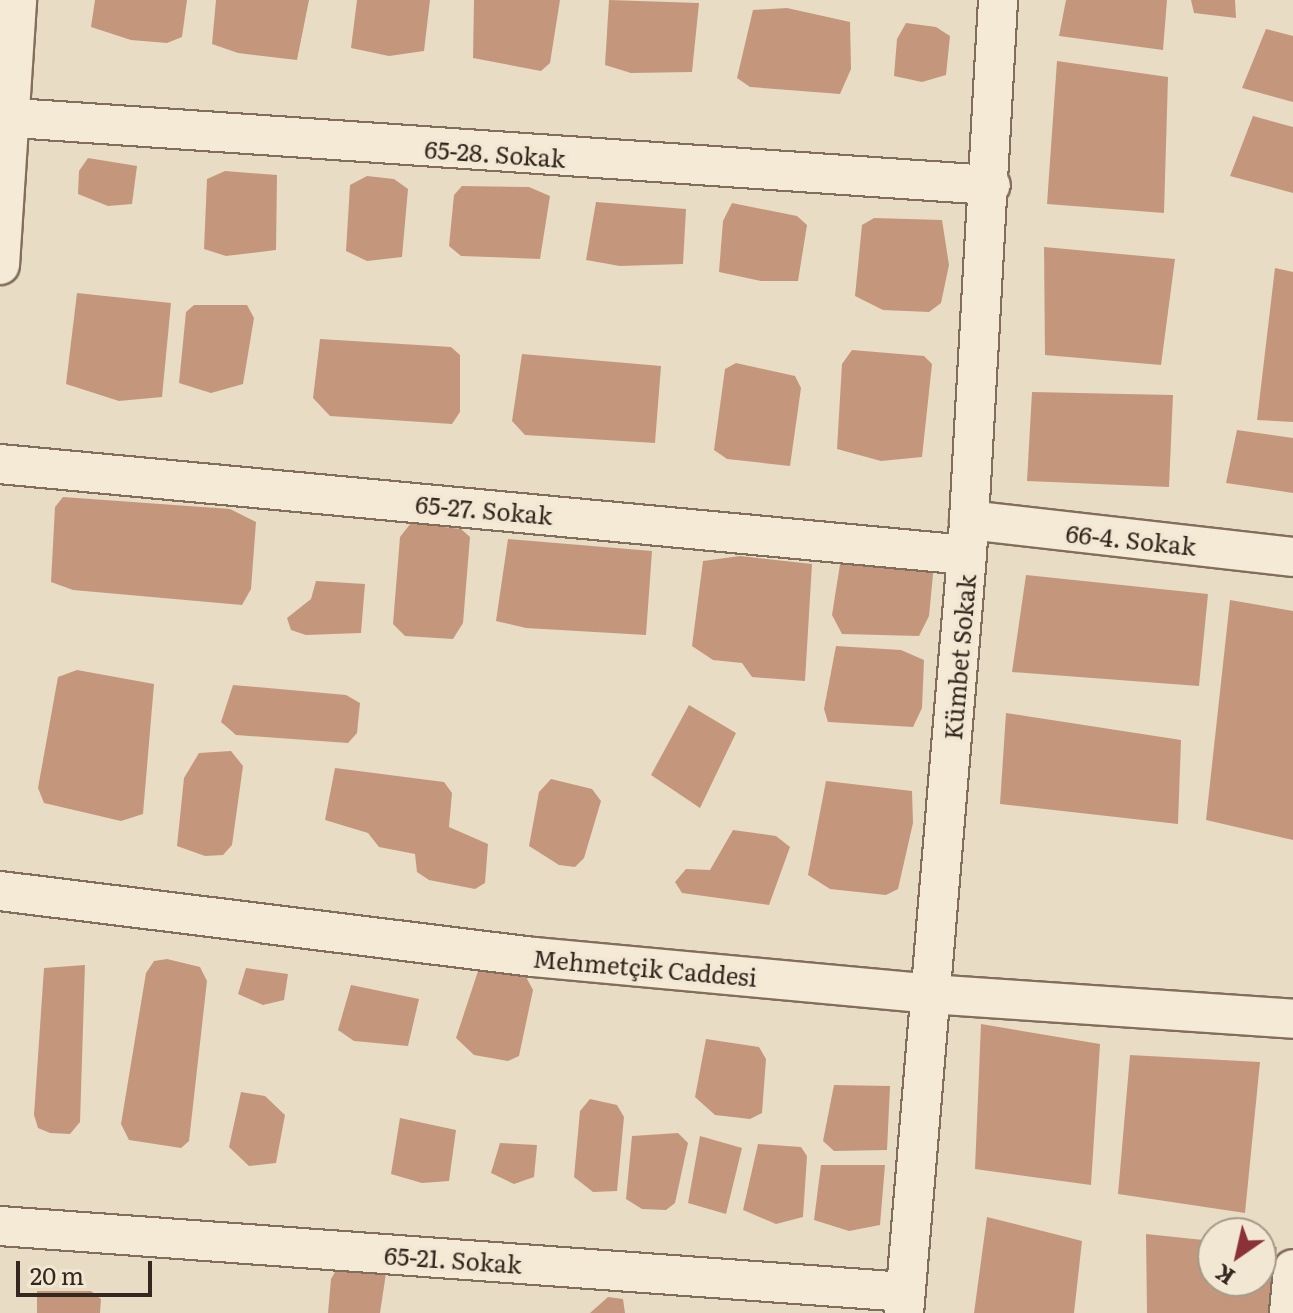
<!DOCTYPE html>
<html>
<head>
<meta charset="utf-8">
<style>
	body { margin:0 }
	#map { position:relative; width:1293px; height:1313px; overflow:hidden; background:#e9dcc4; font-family:Literata,serif }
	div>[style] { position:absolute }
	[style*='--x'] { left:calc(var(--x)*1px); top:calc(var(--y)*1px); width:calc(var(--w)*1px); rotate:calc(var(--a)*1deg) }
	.building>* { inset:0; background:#c4977d }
	.roads { filter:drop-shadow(2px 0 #826e5c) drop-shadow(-2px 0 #826e5c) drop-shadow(0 2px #826e5c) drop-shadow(0 -2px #826e5c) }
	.minor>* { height:38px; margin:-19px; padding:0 19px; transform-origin:19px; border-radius:19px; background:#f5ead6 }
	span { translate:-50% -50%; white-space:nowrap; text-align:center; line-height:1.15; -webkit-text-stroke:7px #f1e7d2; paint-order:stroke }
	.street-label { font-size:24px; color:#33271f }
	.north { position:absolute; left:1197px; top:1217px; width:80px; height:80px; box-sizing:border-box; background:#f1e7d2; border:2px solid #a59a8a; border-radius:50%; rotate:214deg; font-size:22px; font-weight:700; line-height:32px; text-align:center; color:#33271f }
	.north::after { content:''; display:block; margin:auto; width:28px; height:36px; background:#8b3237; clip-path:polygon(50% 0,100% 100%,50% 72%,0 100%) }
	.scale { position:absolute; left:16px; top:1261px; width:136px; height:36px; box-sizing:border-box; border:4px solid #33271f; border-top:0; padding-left:10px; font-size:24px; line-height:28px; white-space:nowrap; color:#33271f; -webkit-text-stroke:6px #f1e7d2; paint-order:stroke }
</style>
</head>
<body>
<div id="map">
	<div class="building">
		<i style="clip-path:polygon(95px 0,187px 0,182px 37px,167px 43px,131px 40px,91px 27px)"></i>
		<i style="clip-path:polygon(216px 0,309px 0,297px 60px,238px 53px,212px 44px)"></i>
		<i style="clip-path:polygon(357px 0,430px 0,424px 51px,389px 56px,351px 48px)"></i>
		<i style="clip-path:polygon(474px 0,560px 0,550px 63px,541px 71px,473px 58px)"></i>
		<i style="clip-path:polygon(609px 0,699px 3px,692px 72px,631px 73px,605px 65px)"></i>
		<i style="clip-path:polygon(1066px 0,1167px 0,1163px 50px,1059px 36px)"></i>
		<i style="clip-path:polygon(1191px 0,1235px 0,1236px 18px,1194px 13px)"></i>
		<i style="clip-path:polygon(787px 8px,850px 22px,851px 69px,840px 94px,750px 87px,737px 78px,753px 10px)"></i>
		<i style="clip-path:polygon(906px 23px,936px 27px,950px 36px,946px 75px,922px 82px,894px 76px,897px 39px)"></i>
		<i style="clip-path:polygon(1266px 29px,1293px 36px,1293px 102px,1242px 88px)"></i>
		<i style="clip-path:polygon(1057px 61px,1168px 77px,1164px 213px,1047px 204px)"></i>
		<i style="clip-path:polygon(1253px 116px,1293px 127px,1293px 193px,1230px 176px)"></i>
		<i style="clip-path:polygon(88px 158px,137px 166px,132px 204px,108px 206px,78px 194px,79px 171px)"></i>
		<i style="clip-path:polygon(225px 171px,277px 175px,276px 250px,226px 256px,204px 249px,207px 179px)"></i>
		<i style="clip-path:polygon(367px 176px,394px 179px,408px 189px,402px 257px,367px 261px,346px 251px,350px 185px)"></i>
		<i style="clip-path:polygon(462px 186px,529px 187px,550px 196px,540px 259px,461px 256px,449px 246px,454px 195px)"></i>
		<i style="clip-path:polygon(596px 202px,686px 209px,683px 264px,620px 266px,586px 260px)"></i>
		<i style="clip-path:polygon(732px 203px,797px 216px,807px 225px,798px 281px,761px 281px,719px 272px,723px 221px)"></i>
		<i style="clip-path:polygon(874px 218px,942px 220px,949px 265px,941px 303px,929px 312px,883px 310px,855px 296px,862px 225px)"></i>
		<i style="clip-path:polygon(1044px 247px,1175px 259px,1161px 365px,1045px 355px)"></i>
		<i style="clip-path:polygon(1275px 268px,1293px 272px,1293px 422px,1257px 420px)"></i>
		<i style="clip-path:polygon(77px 293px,171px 303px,162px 397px,119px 401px,66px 384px)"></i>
		<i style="clip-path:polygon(194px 305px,247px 305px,254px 318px,243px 384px,211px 393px,179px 383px,186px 312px)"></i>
		<i style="clip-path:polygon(320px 339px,451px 347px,460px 355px,460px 412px,452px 424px,330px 416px,313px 398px)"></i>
		<i style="clip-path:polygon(852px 350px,924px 356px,932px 364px,922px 457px,881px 461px,837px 449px,842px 364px)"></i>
		<i style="clip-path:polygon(522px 354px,661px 366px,655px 443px,525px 435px,512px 421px)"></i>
		<i style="clip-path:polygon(736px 363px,795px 376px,801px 388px,790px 466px,727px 459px,714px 450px,725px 369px)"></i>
		<i style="clip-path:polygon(1032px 392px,1173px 395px,1169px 487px,1027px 481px)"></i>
		<i style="clip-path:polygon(1237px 430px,1293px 438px,1293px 493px,1226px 483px)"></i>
		<i style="clip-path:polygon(63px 497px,230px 509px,256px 522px,251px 589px,242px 605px,73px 590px,51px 582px,55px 507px)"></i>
		<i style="clip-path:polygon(411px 523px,461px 529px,470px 537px,463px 623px,453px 639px,405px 636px,393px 624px,400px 537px)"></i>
		<i style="clip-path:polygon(508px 539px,652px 551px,646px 635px,526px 628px,496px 621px)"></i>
		<i style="clip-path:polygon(740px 556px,812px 564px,805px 681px,752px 677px,742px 663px,713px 660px,692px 646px,703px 561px)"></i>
		<i style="clip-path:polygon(841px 558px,934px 564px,929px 616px,919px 636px,842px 634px,832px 615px)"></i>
		<i style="clip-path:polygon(1026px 575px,1208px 594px,1199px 686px,1012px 672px)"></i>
		<i style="clip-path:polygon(316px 581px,365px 584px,361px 633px,306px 635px,291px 630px,287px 618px,311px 599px)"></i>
		<i style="clip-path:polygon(1230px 600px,1293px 611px,1293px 840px,1206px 820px)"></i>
		<i style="clip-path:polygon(836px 646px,901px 650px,924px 660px,922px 708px,913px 727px,828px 722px,824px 709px)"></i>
		<i style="clip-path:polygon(77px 670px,154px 684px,143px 814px,121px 821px,44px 803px,38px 788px,58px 677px)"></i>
		<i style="clip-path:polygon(233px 685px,346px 695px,360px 703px,357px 733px,348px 743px,236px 735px,221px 722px)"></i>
		<i style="clip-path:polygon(689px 705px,736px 733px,700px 808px,651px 775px)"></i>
		<i style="clip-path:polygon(1006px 713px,1181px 740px,1178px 824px,1000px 804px)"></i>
		<i style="clip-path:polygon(231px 751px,243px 766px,232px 845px,223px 855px,205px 856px,177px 846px,184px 778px,199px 753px)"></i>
		<i style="clip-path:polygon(335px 768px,444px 782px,452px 793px,449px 827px,488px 844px,485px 883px,475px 889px,429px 880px,417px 872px,415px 854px,379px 847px,368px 833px,325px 820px)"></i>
		<i style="clip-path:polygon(551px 779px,592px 789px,601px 801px,584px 858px,575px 867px,559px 865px,529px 846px,539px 792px)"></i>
		<i style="clip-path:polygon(826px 781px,912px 791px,913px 823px,898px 889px,886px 895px,830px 889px,808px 875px)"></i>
		<i style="clip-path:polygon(733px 830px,776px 836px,790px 847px,769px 905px,682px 893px,675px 882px,686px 869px,710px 870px)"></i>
		<i style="clip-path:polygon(167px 959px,200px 967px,207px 981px,189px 1141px,181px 1148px,129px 1140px,121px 1124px,146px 973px,154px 961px)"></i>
		<i style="clip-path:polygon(85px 965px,80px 1122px,70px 1134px,50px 1133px,38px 1128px,34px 1115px,44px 968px)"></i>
		<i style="clip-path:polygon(246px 968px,288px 974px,284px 1000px,263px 1005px,238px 994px)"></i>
		<i style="clip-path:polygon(478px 971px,526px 977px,533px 990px,519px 1056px,508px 1061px,474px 1055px,456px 1038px)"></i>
		<i style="clip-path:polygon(351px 985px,419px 999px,408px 1046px,354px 1041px,338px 1030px)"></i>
		<i style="clip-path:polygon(981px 1024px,1100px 1044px,1091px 1185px,975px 1169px)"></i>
		<i style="clip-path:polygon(706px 1039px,759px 1047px,766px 1059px,762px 1113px,750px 1119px,715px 1115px,695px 1097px)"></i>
		<i style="clip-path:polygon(1130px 1055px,1260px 1062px,1245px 1213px,1118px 1194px)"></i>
		<i style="clip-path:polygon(834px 1085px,890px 1086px,887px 1150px,834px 1151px,823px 1141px)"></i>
		<i style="clip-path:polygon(241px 1092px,265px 1096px,285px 1115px,276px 1163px,249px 1166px,229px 1147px)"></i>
		<i style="clip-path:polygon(590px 1099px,617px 1105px,624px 1117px,617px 1191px,593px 1192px,574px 1177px,580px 1111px)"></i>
		<i style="clip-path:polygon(400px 1118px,456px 1130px,449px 1181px,422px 1183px,391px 1174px)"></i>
		<i style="clip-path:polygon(678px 1133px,688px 1143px,675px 1203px,666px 1210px,642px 1209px,626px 1199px,632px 1136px)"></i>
		<i style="clip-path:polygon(700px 1136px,742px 1148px,726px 1214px,688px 1203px)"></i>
		<i style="clip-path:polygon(500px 1143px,537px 1145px,534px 1177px,514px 1184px,491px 1173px)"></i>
		<i style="clip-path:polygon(758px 1144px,801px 1147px,807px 1156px,803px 1217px,776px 1224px,743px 1210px)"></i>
		<i style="clip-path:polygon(821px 1165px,885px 1165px,880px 1225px,849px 1231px,814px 1220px)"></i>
		<i style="clip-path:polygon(987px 1217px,1082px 1241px,1074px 1313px,974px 1313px)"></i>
		<i style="clip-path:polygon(1146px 1234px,1213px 1241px,1213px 1281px,1261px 1281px,1261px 1245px,1277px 1247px,1269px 1313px,1147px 1313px)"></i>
		<i style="clip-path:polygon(343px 1258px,386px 1273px,380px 1313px,328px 1313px,331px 1279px)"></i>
		<i style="clip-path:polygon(37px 1291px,91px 1291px,101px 1299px,100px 1313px,37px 1313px)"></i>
		<i style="clip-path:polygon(608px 1297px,623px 1299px,625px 1313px,590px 1313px)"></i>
	</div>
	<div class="roads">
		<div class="minor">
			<i style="--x:0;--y:117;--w:993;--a:3.93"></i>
			<i style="--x:0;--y:265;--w:266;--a:-86.3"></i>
			<i style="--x:0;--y:464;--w:971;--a:5.38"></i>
			<i style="--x:969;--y:520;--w:326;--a:6.5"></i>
			<i style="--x:0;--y:891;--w:538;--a:7.05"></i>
			<i style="--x:534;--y:957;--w:398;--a:5.3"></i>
			<i style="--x:930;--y:994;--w:364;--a:3.9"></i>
			<i style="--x:0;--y:1226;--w:908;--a:4.17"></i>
			<i style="--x:904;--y:1313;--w:761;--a:-85.25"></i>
			<i style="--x:967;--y:555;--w:556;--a:-86.8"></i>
			<i style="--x:1289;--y:1313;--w:44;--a:-84.8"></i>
		</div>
	</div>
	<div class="street-label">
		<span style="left:495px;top:153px;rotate:4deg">65-28. Sokak</span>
		<span style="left:484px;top:509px;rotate:5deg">65-27. Sokak</span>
		<span style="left:1131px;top:539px;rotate:6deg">66-4. Sokak</span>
		<span style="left:959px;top:657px;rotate:-85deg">Kümbet Sokak</span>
		<span style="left:645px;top:967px;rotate:5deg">Mehmetçik Caddesi</span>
		<span style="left:453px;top:1259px;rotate:4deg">65-21. Sokak</span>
	</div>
	<div class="north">K</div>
	<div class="scale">20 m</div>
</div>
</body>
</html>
